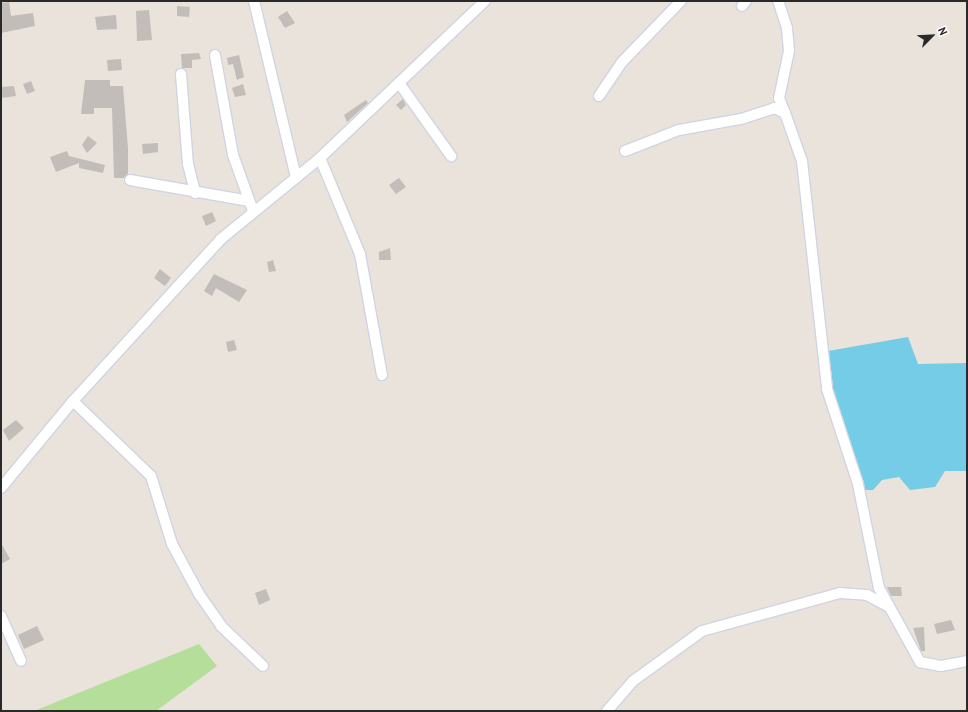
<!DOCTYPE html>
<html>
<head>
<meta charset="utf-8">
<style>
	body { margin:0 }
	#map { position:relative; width:968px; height:712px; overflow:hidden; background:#eae3db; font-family:"PT Sans",sans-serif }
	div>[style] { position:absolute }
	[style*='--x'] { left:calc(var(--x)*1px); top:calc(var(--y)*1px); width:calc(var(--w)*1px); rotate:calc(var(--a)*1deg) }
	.green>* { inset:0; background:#b4de9a }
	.water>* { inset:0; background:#74cce6 }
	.building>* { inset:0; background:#c2bdb8 }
	.roads { filter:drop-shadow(1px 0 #d0d4e1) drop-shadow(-1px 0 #d0d4e1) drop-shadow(0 1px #d0d4e1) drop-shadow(0 -1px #d0d4e1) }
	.street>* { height:10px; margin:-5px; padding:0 5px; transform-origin:5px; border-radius:5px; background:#fff }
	span { translate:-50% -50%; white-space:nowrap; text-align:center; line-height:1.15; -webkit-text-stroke:3px #fff; paint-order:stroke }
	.frame { position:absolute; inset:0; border:2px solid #292929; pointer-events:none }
	.north { position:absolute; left:912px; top:16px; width:40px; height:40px; -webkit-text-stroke:3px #fff; paint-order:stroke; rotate:66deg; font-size:11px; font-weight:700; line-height:16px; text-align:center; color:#292929 }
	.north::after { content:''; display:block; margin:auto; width:14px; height:18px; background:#292929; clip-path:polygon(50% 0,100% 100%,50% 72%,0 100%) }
</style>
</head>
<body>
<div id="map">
	<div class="green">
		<i style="clip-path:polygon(199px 644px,217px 666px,156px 711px,34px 711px)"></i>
	</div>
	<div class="water">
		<i style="clip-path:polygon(908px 337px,918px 364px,967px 363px,967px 471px,945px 471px,935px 487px,910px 490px,899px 477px,882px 480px,873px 490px,865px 490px,830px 391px,828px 351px)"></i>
	</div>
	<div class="building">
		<i style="clip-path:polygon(9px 2px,11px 16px,33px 13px,35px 26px,1px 33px,1px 3px)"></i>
		<i style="clip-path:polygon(177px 6px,190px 7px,189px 17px,177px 16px)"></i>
		<i style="clip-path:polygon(149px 10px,152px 40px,137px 41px,136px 11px)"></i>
		<i style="clip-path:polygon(287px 11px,295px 23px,285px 28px,278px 17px)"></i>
		<i style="clip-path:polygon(116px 15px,117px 29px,97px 30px,95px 17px)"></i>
		<i style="clip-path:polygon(199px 53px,201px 59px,192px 60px,192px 68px,182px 68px,181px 54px)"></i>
		<i style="clip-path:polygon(239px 55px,244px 77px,237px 80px,233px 64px,228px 65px,227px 58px)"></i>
		<i style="clip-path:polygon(121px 59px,122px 70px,108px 71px,107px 60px)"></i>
		<i style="clip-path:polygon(85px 80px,110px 80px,110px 86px,123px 86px,128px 148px,128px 174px,124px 178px,114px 178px,112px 108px,94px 108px,94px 114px,81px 114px)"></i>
		<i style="clip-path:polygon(31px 81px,35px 91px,27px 94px,23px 84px)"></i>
		<i style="clip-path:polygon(243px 84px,246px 95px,235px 97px,232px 88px)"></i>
		<i style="clip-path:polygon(14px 86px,16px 96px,1px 98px,1px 87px)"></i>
		<i style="clip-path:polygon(403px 99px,406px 105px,401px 110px,396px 105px)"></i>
		<i style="clip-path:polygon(366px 100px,368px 103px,347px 122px,344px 115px)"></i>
		<i style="clip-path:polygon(88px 136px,97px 143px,87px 153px,82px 145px)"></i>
		<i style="clip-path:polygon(158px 143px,158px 152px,143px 154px,142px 144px)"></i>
		<i style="clip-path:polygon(67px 151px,69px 156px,105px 165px,103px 173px,79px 168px,79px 163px,56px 172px,50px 157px)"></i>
		<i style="clip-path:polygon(399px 178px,406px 187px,396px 194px,389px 185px)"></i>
		<i style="clip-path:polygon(212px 212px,216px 221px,206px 226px,202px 216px)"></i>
		<i style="clip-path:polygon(390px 248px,391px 260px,379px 260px,379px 252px)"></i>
		<i style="clip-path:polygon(273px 260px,276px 271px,269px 272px,267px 262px)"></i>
		<i style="clip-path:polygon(160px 269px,171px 278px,165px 286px,154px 278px)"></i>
		<i style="clip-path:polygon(214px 274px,247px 290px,239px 302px,216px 288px,212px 296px,204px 291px)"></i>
		<i style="clip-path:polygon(234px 340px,237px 350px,228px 352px,226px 342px)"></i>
		<i style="clip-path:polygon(16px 420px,24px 428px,9px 441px,3px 430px)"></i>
		<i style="clip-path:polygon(1px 543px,10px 559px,1px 564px)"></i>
		<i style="clip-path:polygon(887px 587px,901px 587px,902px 596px,891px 596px)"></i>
		<i style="clip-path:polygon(266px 589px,270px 600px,259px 605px,255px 593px)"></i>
		<i style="clip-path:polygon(951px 620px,955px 630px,937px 634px,934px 624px)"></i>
		<i style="clip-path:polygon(37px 626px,44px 640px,24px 649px,18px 635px)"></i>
		<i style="clip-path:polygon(924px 627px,925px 651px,921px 651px,913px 628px)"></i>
	</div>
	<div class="roads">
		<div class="street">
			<i style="--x:254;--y:1;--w:181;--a:76.6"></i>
			<i style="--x:742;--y:6;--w:6;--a:-51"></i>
			<i style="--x:215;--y:55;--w:102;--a:79.8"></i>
			<i style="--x:233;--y:155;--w:59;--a:70.3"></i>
			<i style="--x:181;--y:74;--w:90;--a:85.6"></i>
			<i style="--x:188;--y:164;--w:30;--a:76"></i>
			<i style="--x:399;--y:83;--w:90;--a:54.5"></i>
			<i style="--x:599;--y:96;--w:41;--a:-55.9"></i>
			<i style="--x:622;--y:62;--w:85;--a:-46"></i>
			<i style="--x:785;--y:113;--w:51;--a:70.5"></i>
			<i style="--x:802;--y:161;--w:229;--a:83.7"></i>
			<i style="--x:827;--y:389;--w:100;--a:71.9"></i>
			<i style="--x:858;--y:484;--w:106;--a:78.6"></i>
			<i style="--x:879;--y:588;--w:85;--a:61"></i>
			<i style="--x:920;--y:662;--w:21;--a:11"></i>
			<i style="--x:941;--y:666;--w:26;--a:-11"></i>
			<i style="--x:625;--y:151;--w:58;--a:-21.3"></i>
			<i style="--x:679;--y:130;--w:63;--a:-10.1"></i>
			<i style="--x:741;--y:119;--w:35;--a:-18"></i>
			<i style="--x:774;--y:108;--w:12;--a:24"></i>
			<i style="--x:785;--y:113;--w:16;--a:-112"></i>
			<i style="--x:779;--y:98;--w:48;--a:-78"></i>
			<i style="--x:789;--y:51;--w:23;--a:-95"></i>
			<i style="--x:787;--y:28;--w:28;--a:-108"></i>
			<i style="--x:320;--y:158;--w:104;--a:67.4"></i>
			<i style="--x:360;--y:254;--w:123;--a:79.7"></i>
			<i style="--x:130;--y:180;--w:121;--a:10"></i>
			<i style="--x:73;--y:401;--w:108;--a:43.9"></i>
			<i style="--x:151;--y:476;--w:71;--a:72.8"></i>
			<i style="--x:172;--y:544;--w:57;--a:61.6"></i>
			<i style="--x:199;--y:594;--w:39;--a:55"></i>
			<i style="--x:221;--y:626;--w:58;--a:43.6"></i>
			<i style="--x:1;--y:488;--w:113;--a:-50.4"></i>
			<i style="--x:73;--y:401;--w:219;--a:-47.6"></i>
			<i style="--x:221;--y:239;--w:128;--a:-39.3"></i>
			<i style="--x:320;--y:158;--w:228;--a:-43.6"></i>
			<i style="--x:1;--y:616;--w:49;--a:66"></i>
			<i style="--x:607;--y:711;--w:40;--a:-49"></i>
			<i style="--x:633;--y:681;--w:85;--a:-35.9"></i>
			<i style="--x:702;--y:631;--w:143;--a:-15.4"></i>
			<i style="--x:840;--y:593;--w:27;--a:4"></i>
			<i style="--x:867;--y:595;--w:24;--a:28"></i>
		</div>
	</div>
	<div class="frame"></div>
	<div class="north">N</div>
</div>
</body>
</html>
